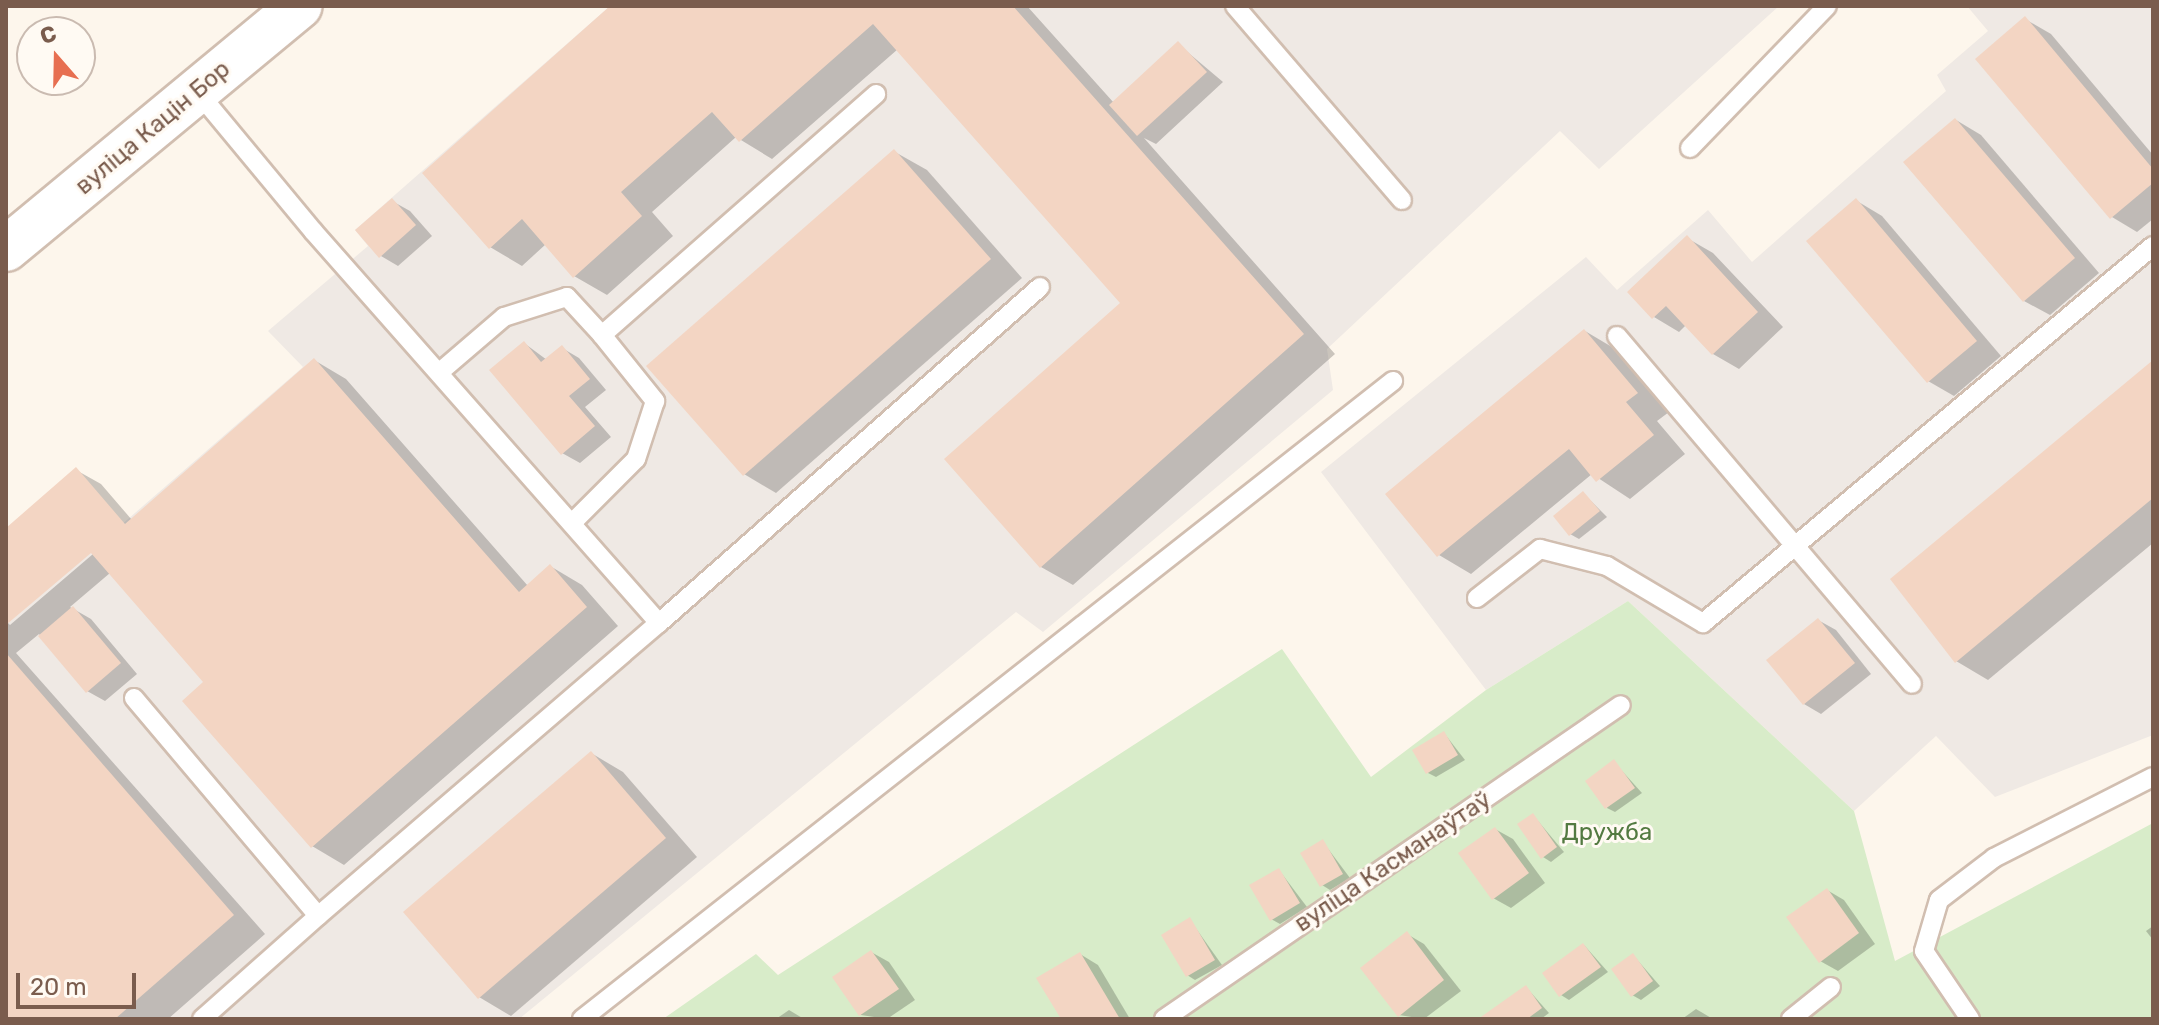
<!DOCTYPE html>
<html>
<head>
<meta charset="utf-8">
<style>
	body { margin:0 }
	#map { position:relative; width:2159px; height:1025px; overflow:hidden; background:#fdf6ec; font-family:Rubik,sans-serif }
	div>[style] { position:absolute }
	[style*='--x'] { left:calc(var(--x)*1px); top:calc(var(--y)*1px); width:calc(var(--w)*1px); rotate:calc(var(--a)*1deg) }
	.industrial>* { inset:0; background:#efe9e4 }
	.green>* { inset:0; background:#d8ecc9 }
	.shadow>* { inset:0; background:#0003 }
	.building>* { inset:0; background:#f3d5c3 }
	.roads { filter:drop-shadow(2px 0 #d1beb0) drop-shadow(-2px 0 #d1beb0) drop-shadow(0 2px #d1beb0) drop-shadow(0 -2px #d1beb0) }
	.service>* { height:18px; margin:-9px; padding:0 9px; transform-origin:9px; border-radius:9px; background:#fff }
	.secondary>* { height:44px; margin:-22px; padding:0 22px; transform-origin:22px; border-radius:22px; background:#fff }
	span { translate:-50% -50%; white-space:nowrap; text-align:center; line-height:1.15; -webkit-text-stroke:6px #fffaf3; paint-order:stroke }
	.street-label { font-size:24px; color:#7a5c4d }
	.park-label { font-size:24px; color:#537a41 }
	.frame { position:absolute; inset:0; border:8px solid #7a5c4d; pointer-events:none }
	.north { position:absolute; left:16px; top:16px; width:80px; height:80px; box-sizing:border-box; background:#fffaf3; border:2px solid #cabbb1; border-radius:50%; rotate:340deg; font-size:22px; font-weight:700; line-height:32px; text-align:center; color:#7a5c4d }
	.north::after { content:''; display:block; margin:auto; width:28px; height:36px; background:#e76f51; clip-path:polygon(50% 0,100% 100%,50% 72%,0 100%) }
	.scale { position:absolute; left:16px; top:973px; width:120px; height:36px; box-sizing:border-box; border:4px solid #7a5c4d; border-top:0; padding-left:10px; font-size:24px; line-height:28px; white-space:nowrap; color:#7a5c4d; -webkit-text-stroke:6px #fffaf3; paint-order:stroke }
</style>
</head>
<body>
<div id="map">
	<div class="industrial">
		<i style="clip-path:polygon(610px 6px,1779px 6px,1599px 169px,1560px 131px,1327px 349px,1333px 390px,1043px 632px,1016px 612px,519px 1019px,6px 1019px,6px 625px,303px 367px,268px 331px,368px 246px,355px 230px)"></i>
		<i style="clip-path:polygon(1967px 6px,2153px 6px,2153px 735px,1995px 797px,1936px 736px,1854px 811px,1628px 601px,1486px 690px,1321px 472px,1586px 257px,1617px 290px,1708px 210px,1752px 262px,1946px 91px,1937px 75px,1988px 31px)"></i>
	</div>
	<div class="green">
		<i style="clip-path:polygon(1628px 601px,1854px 811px,1895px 961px,2153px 823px,2153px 1019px,663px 1019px,756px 954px,778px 975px,1282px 649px,1371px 777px,1486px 690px)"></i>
	</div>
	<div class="shadow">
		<i style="clip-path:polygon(613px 6px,1027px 6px,1114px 103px,1178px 44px,1223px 82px,1156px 144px,1144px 138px,1335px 354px,1073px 585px,1041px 567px,1123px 304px,898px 49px,772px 159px,736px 137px,652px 212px,673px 236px,607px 295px,574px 276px,546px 244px,522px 266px,490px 247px)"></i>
		<i style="clip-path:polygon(2025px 19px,2051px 34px,2153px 155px,2153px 219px,2137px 232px,2112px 217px)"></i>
		<i style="clip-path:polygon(1956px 120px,1981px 135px,2099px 273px,2050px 315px,2024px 301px)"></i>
		<i style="clip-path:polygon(895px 152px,927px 170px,1022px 278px,776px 493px,744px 474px)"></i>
		<i style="clip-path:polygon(392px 201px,410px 211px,432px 236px,398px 266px,381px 256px)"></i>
		<i style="clip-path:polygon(1857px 201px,1882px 216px,2001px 356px,1954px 396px,1928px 381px)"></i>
		<i style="clip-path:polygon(1687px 238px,1713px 253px,1783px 327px,1739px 369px,1713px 354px,1686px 325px,1679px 332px,1654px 317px)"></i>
		<i style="clip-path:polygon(1585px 331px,1617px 350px,1669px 412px,1657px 421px,1685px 454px,1630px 499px,1592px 474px,1471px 574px,1439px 555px)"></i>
		<i style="clip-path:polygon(524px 343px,547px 360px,562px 348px,579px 358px,606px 390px,585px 407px,611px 437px,580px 463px,562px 453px)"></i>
		<i style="clip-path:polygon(evenodd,314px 360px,346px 379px,528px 586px,550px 566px,582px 585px,618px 626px,344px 865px,312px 846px,206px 682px,110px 573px,70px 607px,91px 619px,137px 674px,105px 701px,87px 691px,39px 634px,16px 653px,265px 934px,168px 1019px,6px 1019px,6px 530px,76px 470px,101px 484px,132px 520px,314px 360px,91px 551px,93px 554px,10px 625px,7px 622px,91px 551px)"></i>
		<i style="clip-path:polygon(2153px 363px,2153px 543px,1988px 680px,1956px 661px)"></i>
		<i style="clip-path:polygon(1583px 493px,1607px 517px,1579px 539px,1570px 534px)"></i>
		<i style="clip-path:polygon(1818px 620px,1836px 630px,1871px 674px,1821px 714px,1804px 704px)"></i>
		<i style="clip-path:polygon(1444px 733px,1465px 760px,1436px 777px,1428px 773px)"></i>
		<i style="clip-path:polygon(591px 753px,623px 772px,697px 857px,511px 1016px,479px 997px)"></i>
		<i style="clip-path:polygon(1614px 762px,1642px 793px,1615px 812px,1607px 808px)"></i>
		<i style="clip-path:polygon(1533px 815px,1564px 852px,1551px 862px,1543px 857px)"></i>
		<i style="clip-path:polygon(1495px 829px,1513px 839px,1545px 883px,1511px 908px,1493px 898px)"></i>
		<i style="clip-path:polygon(1323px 842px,1350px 878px,1330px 890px,1322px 885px)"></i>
		<i style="clip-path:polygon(1279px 870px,1307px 907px,1280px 924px,1271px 919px)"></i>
		<i style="clip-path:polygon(1827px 890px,1844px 900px,1875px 944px,1838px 971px,1820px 961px)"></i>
		<i style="clip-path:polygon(1190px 920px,1222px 965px,1195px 980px,1187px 975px)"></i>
		<i style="clip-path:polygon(2153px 926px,2153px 940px,2146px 931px)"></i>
		<i style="clip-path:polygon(1407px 934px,1424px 944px,1461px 991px,1424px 1019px,1399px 1015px)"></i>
		<i style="clip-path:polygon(1584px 945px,1608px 972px,1569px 1000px,1561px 995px)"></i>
		<i style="clip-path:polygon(871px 952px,889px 962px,915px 1000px,887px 1019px,861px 1015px,835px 977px)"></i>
		<i style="clip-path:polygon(1080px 954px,1098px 965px,1130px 1019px,1063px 1019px)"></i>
		<i style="clip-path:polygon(1633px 955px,1660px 986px,1641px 1000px,1632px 995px)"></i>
		<i style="clip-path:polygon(1526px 987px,1549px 1013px,1541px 1019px,1481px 1019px)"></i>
		<i style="clip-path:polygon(1696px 1009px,1713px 1019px,1682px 1019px)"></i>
		<i style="clip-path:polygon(789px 1010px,804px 1019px,776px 1019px)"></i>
	</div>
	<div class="building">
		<i style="clip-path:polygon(610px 6px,1013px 6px,1304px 334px,1040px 568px,944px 459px,1120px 303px,873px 24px,739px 142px,712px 112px,621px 192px,642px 216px,573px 278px,522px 219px,489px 249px,422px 173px)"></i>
		<i style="clip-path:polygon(2025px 16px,2153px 169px,2153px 183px,2110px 219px,1975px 59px)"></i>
		<i style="clip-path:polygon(1178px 41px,1207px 72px,1137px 136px,1109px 105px)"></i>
		<i style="clip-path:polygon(1955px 118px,2075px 258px,2023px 302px,1903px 162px)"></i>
		<i style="clip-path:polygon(894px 149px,991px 259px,743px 476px,646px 366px)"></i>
		<i style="clip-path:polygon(392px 198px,416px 225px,379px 258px,355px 230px)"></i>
		<i style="clip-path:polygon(1856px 198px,1977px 341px,1927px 383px,1806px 241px)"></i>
		<i style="clip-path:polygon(1687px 235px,1758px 312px,1712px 355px,1666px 306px,1652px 319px,1627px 292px)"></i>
		<i style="clip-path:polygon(1584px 329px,1638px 393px,1626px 402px,1654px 435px,1596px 482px,1569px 449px,1437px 557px,1385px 494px)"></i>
		<i style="clip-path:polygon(524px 341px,541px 362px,562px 345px,590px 379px,569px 396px,595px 426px,561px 455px,489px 370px)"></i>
		<i style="clip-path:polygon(314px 358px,519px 592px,550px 564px,587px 607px,311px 848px,182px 701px,203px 682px,91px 553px,6px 625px,6px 528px,76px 467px,125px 524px)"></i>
		<i style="clip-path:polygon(2153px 360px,2153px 498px,1955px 663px,1890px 579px)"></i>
		<i style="clip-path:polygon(1583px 491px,1600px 511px,1569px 536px,1553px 516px)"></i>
		<i style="clip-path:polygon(73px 606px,121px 663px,86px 693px,38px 636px)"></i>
		<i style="clip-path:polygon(1818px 618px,1855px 663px,1803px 705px,1766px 660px)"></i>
		<i style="clip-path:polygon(6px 653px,234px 915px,115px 1019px,6px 1019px)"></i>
		<i style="clip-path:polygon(1444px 731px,1458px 755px,1426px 774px,1412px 750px)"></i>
		<i style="clip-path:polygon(591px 751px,666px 838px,478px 999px,403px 912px)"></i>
		<i style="clip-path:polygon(1614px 759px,1635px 788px,1605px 809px,1585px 781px)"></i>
		<i style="clip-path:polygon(1533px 813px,1557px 847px,1541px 859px,1517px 824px)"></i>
		<i style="clip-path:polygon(1495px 827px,1529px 873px,1492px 900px,1458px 853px)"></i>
		<i style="clip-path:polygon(1323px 839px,1343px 874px,1320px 887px,1300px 853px)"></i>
		<i style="clip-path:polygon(1279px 868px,1300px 903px,1270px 921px,1249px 885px)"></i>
		<i style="clip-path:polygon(1827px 888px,1859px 933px,1819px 963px,1786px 917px)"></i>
		<i style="clip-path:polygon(1190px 917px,1215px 960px,1186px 977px,1161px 935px)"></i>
		<i style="clip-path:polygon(1407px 931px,1444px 980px,1398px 1017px,1360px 968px)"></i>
		<i style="clip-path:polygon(1583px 943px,1601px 967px,1559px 997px,1542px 973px)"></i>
		<i style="clip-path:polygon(871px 950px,899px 989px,859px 1016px,832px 977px)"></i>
		<i style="clip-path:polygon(1080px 952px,1120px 1019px,1061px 1019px,1036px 978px)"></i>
		<i style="clip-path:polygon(1633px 953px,1653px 981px,1631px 997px,1611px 969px)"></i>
		<i style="clip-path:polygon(1526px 985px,1542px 1008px,1527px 1019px,1478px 1019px)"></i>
	</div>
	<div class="roads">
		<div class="service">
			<i style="--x:1235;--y:6;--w:256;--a:49.3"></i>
			<i style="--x:196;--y:90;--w:183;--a:50.3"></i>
			<i style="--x:313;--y:231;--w:523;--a:48.57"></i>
			<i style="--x:659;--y:623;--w:508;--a:-41.41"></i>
			<i style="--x:1690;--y:148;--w:197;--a:-46"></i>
			<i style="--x:602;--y:335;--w:365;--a:-41.3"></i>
			<i style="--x:1617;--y:336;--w:456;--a:49.7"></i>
			<i style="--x:441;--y:371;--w:83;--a:-40.6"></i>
			<i style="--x:504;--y:317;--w:66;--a:-17.6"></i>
			<i style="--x:567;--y:297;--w:52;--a:47.4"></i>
			<i style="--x:602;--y:335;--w:85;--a:51.2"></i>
			<i style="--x:655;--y:401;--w:61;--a:108.1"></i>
			<i style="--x:636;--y:459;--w:91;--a:135"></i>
			<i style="--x:1477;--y:598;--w:80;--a:-37.9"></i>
			<i style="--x:1540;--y:549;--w:69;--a:14.2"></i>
			<i style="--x:1607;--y:566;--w:112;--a:30.7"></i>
			<i style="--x:1703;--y:623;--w:587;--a:-39.96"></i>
			<i style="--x:134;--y:698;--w:285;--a:49.8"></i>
			<i style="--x:318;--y:916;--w:450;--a:-40.7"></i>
			<i style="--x:202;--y:1019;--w:155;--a:-41.6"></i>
			<i style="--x:582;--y:1019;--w:1032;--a:-38.19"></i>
			<i style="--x:1164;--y:1019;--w:554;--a:-34.49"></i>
			<i style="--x:1791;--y:1019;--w:51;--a:-38.7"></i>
			<i style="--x:1970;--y:1019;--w:82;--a:-124.1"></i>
			<i style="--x:1924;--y:951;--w:53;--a:-73.6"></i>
			<i style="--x:1939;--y:900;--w:69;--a:-37.4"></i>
			<i style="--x:1994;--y:858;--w:178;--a:-27"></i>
		</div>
		<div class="secondary">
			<i style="--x:6;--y:249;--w:381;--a:-39.6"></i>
		</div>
	</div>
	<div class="street-label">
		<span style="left:153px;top:128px;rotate:-40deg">вуліца Кацін Бор</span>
		<span style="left:1393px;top:862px;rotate:-34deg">вуліца Касманаўтаў</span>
	</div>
	<div class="park-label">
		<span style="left:1607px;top:833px">Дружба</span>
	</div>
	<div class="frame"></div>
	<div class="north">С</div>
	<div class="scale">20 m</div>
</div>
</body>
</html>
